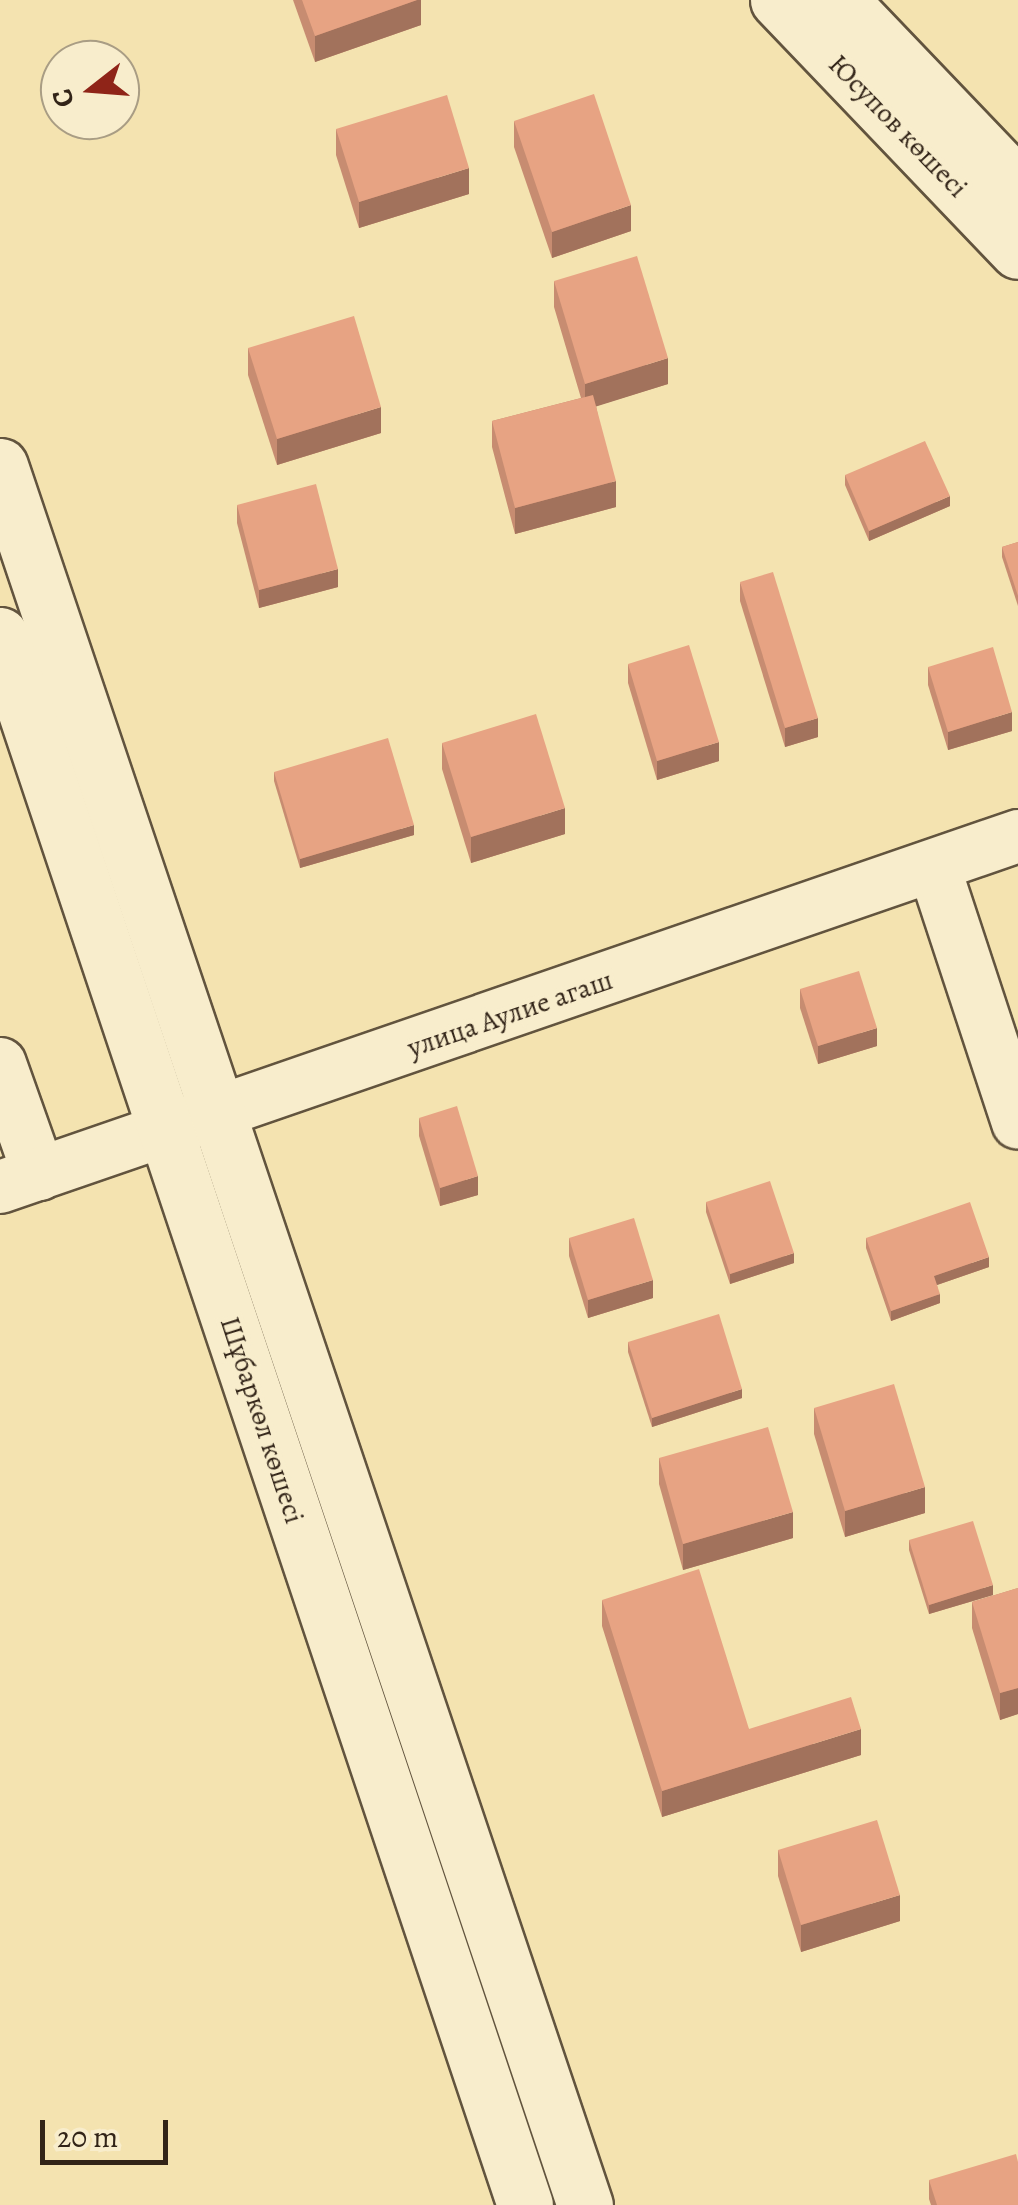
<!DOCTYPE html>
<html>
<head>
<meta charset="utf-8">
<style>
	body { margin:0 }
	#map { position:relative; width:1018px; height:2205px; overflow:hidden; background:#f4e3b0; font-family:Alegreya,serif }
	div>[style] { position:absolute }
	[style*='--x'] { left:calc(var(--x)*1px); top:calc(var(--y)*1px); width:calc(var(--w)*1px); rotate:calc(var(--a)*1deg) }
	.roads { filter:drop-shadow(2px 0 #62543e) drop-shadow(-2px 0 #62543e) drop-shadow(0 2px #62543e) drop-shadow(0 -2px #62543e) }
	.minor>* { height:52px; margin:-26px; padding:0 26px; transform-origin:26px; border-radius:26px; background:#f8edcc }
	.tertiary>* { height:55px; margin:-27.5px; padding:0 27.5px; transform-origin:27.5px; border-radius:27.5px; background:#f8edcc }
	.wall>* { inset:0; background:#c78c71 }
	.shaded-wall>* { inset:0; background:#a2725c }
	.building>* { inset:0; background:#e7a383 }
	span { translate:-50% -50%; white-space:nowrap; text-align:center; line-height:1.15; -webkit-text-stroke:9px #f8edcc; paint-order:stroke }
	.street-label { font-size:28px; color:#322418 }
	.north { position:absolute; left:40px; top:40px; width:100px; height:100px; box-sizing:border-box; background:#f8edcc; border:2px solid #a99d84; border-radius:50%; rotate:253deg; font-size:28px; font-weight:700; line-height:40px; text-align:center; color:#322418 }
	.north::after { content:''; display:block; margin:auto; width:35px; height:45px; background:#8f2418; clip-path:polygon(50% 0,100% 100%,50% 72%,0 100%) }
	.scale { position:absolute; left:40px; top:2120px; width:128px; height:45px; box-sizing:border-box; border:5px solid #322418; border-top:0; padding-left:12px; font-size:30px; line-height:35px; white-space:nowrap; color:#322418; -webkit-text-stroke:8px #f8edcc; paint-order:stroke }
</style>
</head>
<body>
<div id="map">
	<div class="roads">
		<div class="minor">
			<i style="--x:934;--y:867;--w:269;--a:71.8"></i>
			<i style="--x:0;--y:1064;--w:117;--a:70.5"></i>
			<i style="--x:0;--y:1187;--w:1077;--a:-19.02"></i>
		</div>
		<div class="tertiary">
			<i style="--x:778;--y:0;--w:347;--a:46.3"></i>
			<i style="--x:840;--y:0;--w:257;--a:46.3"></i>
			<i style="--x:0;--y:466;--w:1835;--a:71.41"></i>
			<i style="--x:0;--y:635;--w:1655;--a:71.51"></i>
		</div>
	</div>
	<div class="wall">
		<i style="clip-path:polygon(293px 0,421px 0,421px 25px,315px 62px)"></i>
		<i style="clip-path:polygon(514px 121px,631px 231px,552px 258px,514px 147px)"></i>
		<i style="clip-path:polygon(336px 129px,469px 194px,359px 228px,336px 155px)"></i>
		<i style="clip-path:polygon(554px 281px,668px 384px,596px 406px,616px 507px,515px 534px,492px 447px,492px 421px,581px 398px,554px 307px)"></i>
		<i style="clip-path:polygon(248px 348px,381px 433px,277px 465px,248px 375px)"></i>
		<i style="clip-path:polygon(845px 475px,950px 506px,869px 541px,845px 485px)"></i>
		<i style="clip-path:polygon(237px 505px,338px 587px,259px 608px,237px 523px)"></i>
		<i style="clip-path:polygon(1018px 542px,1018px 606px,1002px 557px,1002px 547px)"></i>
		<i style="clip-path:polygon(740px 582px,818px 737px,785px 747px,740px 601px)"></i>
		<i style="clip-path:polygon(628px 664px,719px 761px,657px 780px,628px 683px)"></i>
		<i style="clip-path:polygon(928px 667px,1012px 731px,948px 750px,928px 685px)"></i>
		<i style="clip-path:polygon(442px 743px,565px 834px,471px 863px,442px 769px)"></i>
		<i style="clip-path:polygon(274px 772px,414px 835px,300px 868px,274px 781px)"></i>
		<i style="clip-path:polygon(800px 989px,877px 1046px,818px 1064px,800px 1008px)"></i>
		<i style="clip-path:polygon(419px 1118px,478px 1195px,440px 1206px,419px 1136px)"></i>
		<i style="clip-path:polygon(706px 1202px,794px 1263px,730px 1284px,706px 1212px)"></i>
		<i style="clip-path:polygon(569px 1238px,653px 1298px,588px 1318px,569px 1256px)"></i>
		<i style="clip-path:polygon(866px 1238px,989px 1267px,937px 1285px,940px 1303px,891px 1321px,866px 1248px)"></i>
		<i style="clip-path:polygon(628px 1342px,742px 1398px,652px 1427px,628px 1352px)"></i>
		<i style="clip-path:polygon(814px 1408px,925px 1513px,845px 1537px,814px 1434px)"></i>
		<i style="clip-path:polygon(659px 1458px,793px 1538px,683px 1570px,659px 1484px)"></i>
		<i style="clip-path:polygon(909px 1540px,993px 1595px,929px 1614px,909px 1550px)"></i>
		<i style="clip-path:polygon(1018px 1588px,1018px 1714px,1000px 1720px,972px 1628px,972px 1602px)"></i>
		<i style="clip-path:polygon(602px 1600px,749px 1729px,861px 1755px,662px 1817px,602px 1626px)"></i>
		<i style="clip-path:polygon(778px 1850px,900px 1921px,801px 1952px,778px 1876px)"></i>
		<i style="clip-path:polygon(929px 2180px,1018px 2205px,931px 2205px,929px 2199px)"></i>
	</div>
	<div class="shaded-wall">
		<i style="clip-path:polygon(417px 0,421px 0,421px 25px,315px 62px,315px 36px)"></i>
		<i style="clip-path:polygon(469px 168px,469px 194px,359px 228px,359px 202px)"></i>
		<i style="clip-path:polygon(631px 205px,631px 231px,552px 258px,552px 232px)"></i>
		<i style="clip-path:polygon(668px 358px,668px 384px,585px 410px,585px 384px)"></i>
		<i style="clip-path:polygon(381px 407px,381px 433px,277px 465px,277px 439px)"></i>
		<i style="clip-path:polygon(616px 481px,616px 507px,515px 534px,515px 508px)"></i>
		<i style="clip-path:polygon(950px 496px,950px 506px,869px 541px,869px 531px)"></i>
		<i style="clip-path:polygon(338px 569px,338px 587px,259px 608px,259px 590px)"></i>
		<i style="clip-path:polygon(1012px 712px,1012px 731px,948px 750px,948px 732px)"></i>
		<i style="clip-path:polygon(818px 718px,818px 737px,785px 747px,785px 728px)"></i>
		<i style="clip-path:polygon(719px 742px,719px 761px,657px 780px,657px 761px)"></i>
		<i style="clip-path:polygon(565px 808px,565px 834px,471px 863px,471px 837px)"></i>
		<i style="clip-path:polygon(414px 825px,414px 835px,300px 868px,300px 859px)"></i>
		<i style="clip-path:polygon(877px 1028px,877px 1046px,818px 1064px,818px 1046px)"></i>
		<i style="clip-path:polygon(478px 1176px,478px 1195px,440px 1206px,440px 1188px)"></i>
		<i style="clip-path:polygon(794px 1253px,794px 1263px,730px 1284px,730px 1274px)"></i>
		<i style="clip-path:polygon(989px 1257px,989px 1267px,934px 1286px,934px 1276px)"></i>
		<i style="clip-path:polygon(653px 1280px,653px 1298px,588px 1318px,588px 1300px)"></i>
		<i style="clip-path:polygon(940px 1294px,940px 1303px,891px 1321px,891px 1311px)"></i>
		<i style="clip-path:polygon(742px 1389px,742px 1398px,652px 1427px,652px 1418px)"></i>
		<i style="clip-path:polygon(925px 1487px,925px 1513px,845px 1537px,845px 1511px)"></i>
		<i style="clip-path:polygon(793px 1512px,793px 1538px,683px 1570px,683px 1544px)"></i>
		<i style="clip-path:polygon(993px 1585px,993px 1595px,929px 1614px,929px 1605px)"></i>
		<i style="clip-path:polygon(1018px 1688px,1018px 1714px,1000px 1720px,1000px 1693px)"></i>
		<i style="clip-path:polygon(861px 1729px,861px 1755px,662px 1817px,662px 1791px)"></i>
		<i style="clip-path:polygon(900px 1895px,900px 1921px,801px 1952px,801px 1925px)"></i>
	</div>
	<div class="building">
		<i style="clip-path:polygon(302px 0,417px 0,315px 36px)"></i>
		<i style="clip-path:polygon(594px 94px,631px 205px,552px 232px,514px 121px)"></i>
		<i style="clip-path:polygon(447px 95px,469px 168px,359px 202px,336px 129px)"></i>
		<i style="clip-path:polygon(637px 256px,668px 358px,585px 384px,554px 281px)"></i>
		<i style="clip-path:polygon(354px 316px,381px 407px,277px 439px,248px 348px)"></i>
		<i style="clip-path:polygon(593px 395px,616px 481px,515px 508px,492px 421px)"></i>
		<i style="clip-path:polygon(925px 441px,950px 496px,869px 531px,845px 475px)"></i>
		<i style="clip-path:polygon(316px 484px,338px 569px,259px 590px,237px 505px)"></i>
		<i style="clip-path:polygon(1018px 542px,1018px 596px,1002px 547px)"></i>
		<i style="clip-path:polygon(773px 572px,818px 718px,785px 728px,740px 582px)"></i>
		<i style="clip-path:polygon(689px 645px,719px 742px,657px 761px,628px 664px)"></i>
		<i style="clip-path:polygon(993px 647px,1012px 712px,948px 732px,928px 667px)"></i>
		<i style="clip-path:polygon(536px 714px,565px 808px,471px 837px,442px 743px)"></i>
		<i style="clip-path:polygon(388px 738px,414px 825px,300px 859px,274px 772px)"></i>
		<i style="clip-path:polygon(859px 971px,877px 1028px,818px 1046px,800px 989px)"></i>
		<i style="clip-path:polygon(457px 1106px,478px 1176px,440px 1188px,419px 1118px)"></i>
		<i style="clip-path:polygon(770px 1181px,794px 1253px,730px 1274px,706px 1202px)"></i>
		<i style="clip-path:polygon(970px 1202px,989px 1257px,934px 1276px,940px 1294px,891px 1311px,866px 1238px)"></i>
		<i style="clip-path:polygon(634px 1218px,653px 1280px,588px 1300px,569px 1238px)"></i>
		<i style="clip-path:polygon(719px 1314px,742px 1389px,652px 1418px,628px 1342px)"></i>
		<i style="clip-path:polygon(894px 1384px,925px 1487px,845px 1511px,814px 1408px)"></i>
		<i style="clip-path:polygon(768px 1427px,793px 1512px,683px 1544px,659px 1458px)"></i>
		<i style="clip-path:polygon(973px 1521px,993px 1585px,929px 1605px,909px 1540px)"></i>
		<i style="clip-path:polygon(699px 1569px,749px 1729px,851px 1697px,861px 1729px,662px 1791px,602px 1600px)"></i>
		<i style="clip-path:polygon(1018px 1588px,1018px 1688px,1000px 1693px,972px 1602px)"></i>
		<i style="clip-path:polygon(877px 1820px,900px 1895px,801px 1925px,778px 1850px)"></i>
		<i style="clip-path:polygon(1016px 2154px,1018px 2162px,1018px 2205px,937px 2205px,929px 2180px)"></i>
	</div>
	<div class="street-label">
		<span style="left:898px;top:126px;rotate:46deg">Юсупов көшесі</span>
		<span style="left:510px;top:1014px;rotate:-19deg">улица Аулие агаш</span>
		<span style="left:262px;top:1420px;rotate:72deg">Шұбаркөл көшесі</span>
	</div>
	<div class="north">С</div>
	<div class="scale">20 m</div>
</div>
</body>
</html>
